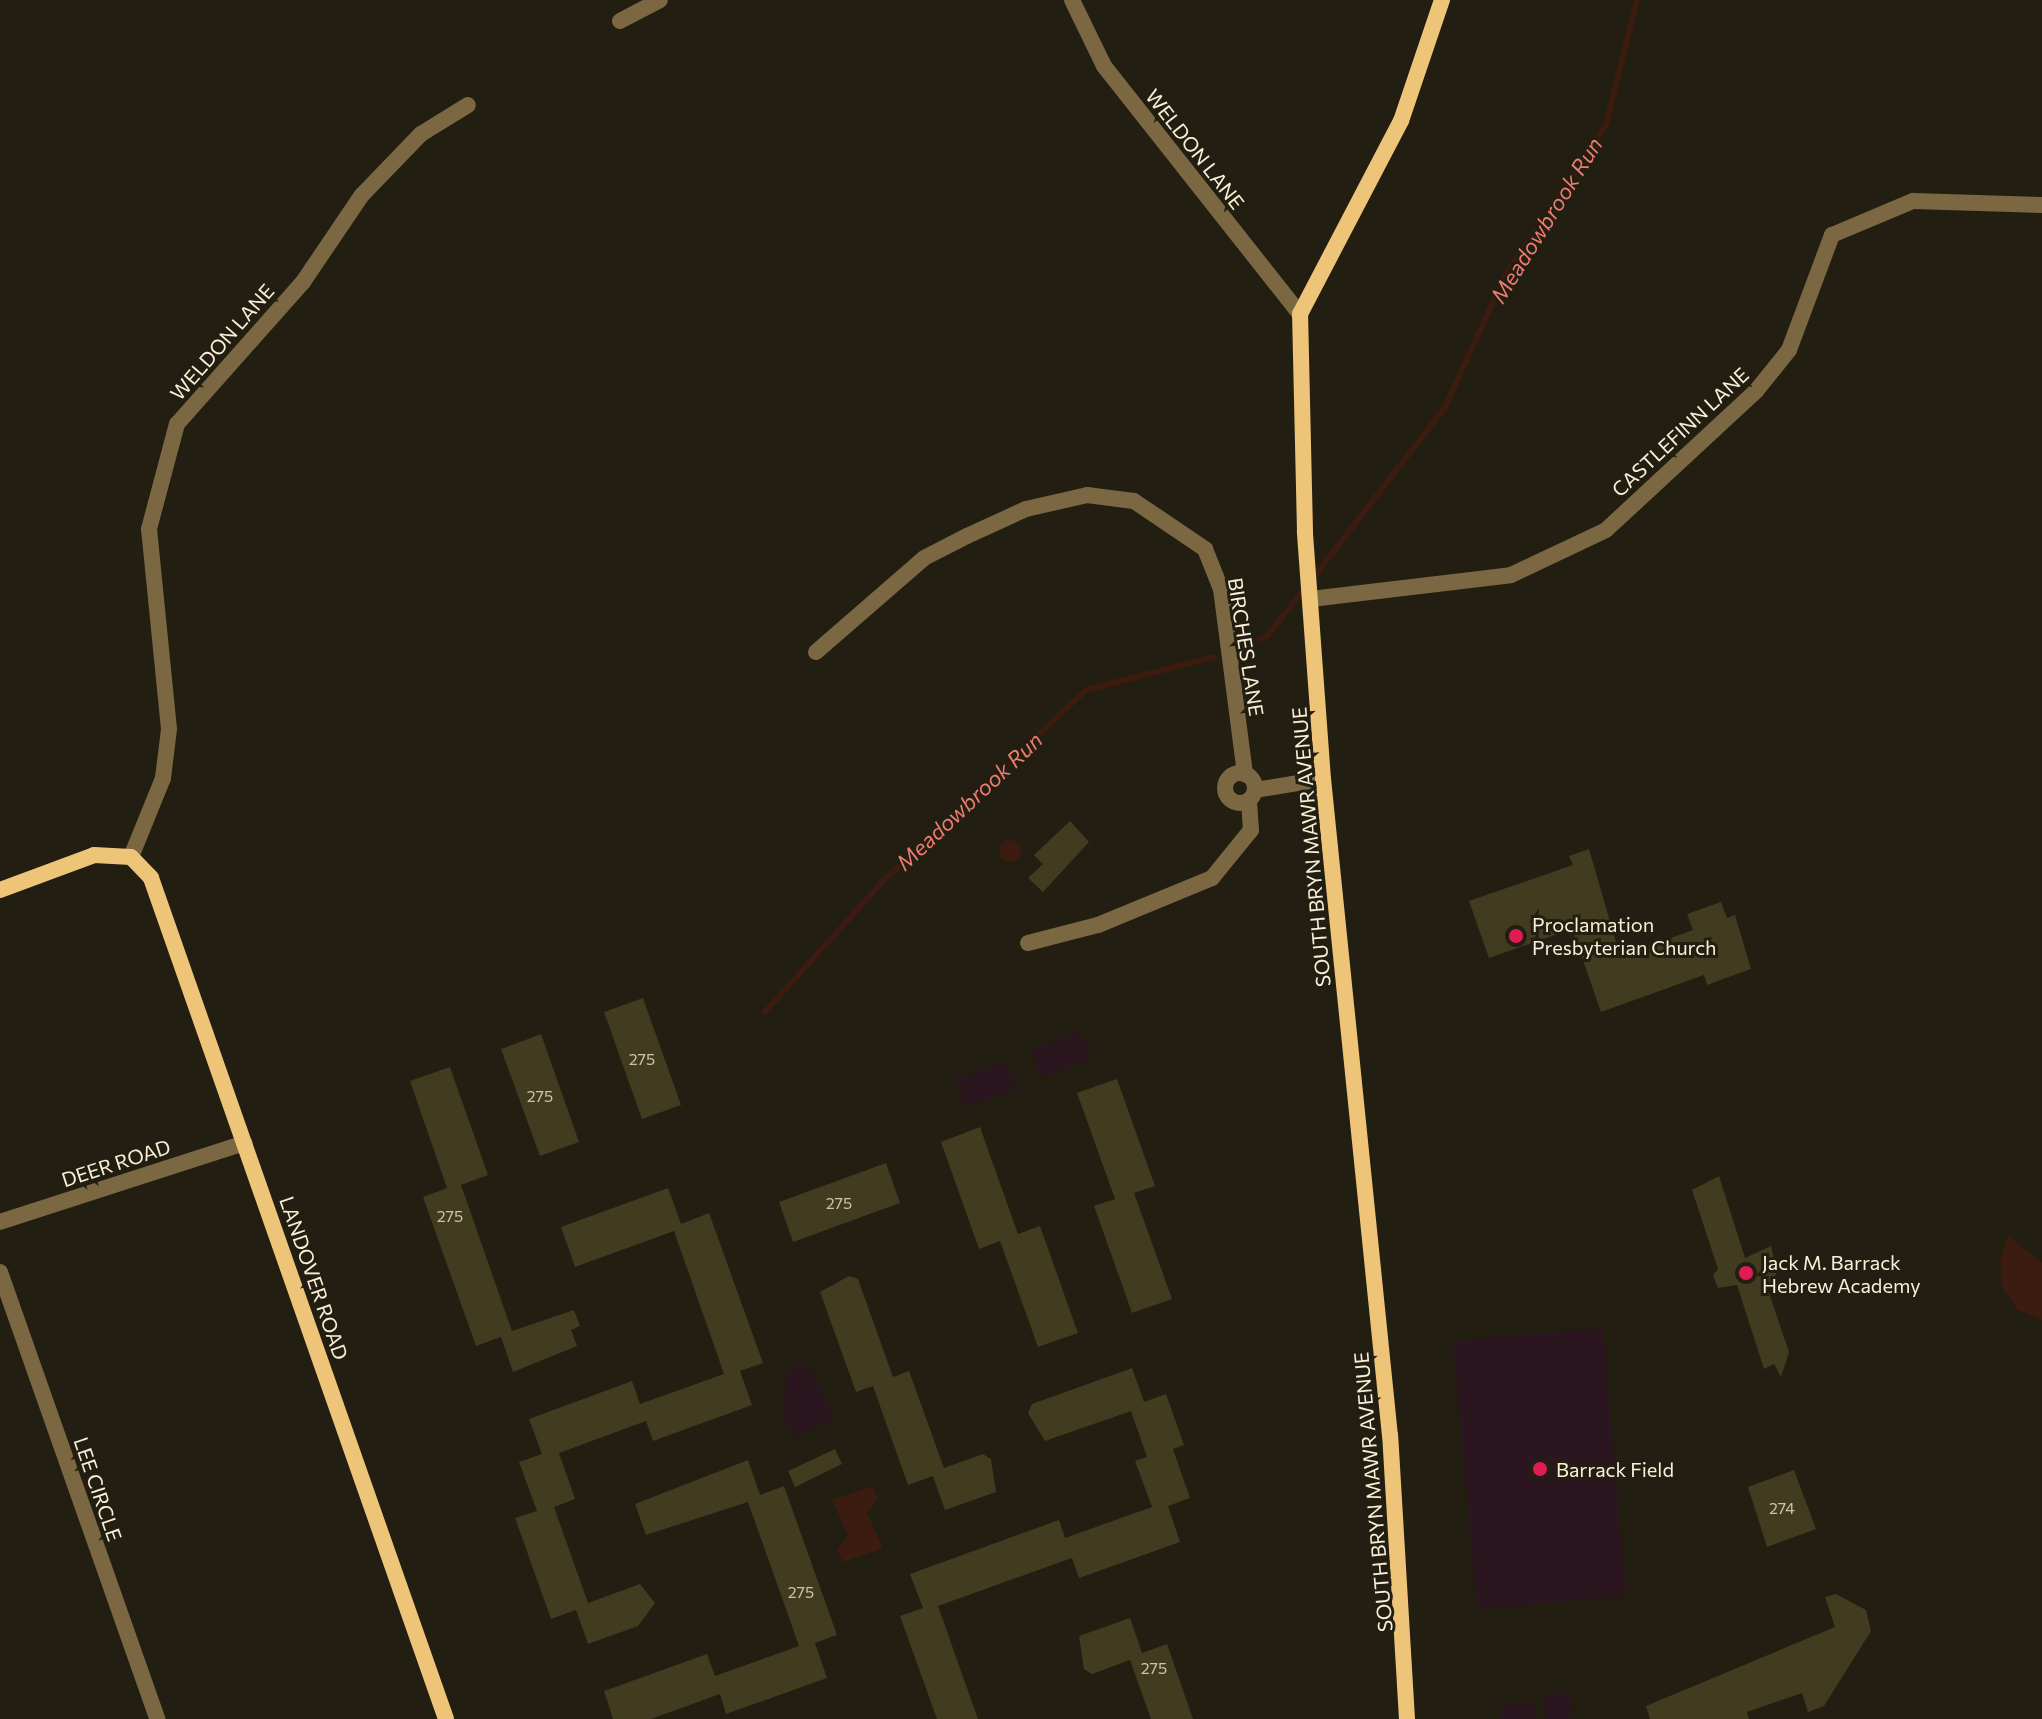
<!DOCTYPE html>
<html>
<head>
<meta charset="utf-8">
<style>
	body { margin:0 }
	#map { position:relative; width:2042px; height:1719px; overflow:hidden; background:#221e11; font-family:Commissioner,sans-serif }
	div>[style] { position:absolute }
	[style*='--x'] { left:calc(var(--x)*1px); top:calc(var(--y)*1px); width:calc(var(--w)*1px); rotate:calc(var(--a)*1deg) }
	.green>* { inset:0; background:#2b151e }
	.round { border-radius:50% }
	.water>* { inset:0; background:#3c1b10 }
	.stream>* { height:6px; margin:-3px; padding:0 3px; transform-origin:3px; border-radius:3px; background:#3c1b10 }
	.building>* { inset:0; background:#413b1f }
	.street>* { height:16px; margin:-8px; padding:0 8px; transform-origin:8px; border-radius:8px; background:#7b6741 }
	.street>.ring { margin:-8px; padding:0; box-sizing:content-box; background:none; border:16px solid #7b6741; border-radius:50% }
	.secondary>* { height:16px; margin:-8px; padding:0 8px; transform-origin:8px; border-radius:8px; background:#eec479 }
	.dots>* { width:22px; height:22px; translate:-50% -50%; box-sizing:border-box; border:4px solid #221e11; border-radius:50% }
	span { translate:-50% -50%; white-space:nowrap; text-align:center; line-height:1.15; -webkit-text-stroke:6px #221e11; paint-order:stroke }
	.number-label { font-size:16px; color:#ccc3a9 }
	.number-label span { -webkit-text-stroke-width:0 }
	.street-label { font-size:20px; color:#faf0d7 }
	.poi-label { font-size:20px; color:#faf0d7 }
	.left { translate:0 -50%; text-align:left }
	.water-label { font-size:22px; color:#ed7b71; font-style:italic }
</style>
</head>
<body>
<div id="map">
	<div class="green">
		<i style="clip-path:polygon(1078px 1032px,1093px 1049px,1085px 1052px,1088px 1060px,1041px 1078px,1030px 1051px)"></i>
		<i style="clip-path:polygon(1006px 1062px,1016px 1089px,965px 1107px,955px 1080px)"></i>
		<i style="clip-path:polygon(1603px 1328px,1626px 1596px,1477px 1609px,1453px 1341px)"></i>
		<i style="clip-path:polygon(808px 1363px,834px 1419px,793px 1438px,783px 1413px,787px 1371px)"></i>
		<i class="round" style="left:1543px;top:1693px;width:30px;height:30px"></i>
		<i style="clip-path:polygon(1533px 1701px,1535px 1719px,1502px 1719px,1500px 1706px)"></i>
	</div>
	<div class="water">
		<i class="round" style="left:999px;top:840px;width:22px;height:22px"></i>
		<i style="clip-path:polygon(2008px 1235px,2042px 1263px,2042px 1320px,2017px 1309px,2002px 1287px,2000px 1261px)"></i>
		<i style="clip-path:polygon(872px 1486px,878px 1498px,867px 1513px,883px 1548px,843px 1562px,837px 1550px,848px 1535px,832px 1500px)"></i>
	</div>
	<div class="stream">
		<i style="--x:1313;--y:578;--w:216;--a:-52.3"></i>
		<i style="--x:1445;--y:407;--w:144;--a:-65.4"></i>
		<i style="--x:1505;--y:276;--w:182;--a:-56.2"></i>
		<i style="--x:1606;--y:125;--w:129;--a:-76.1"></i>
		<i style="--x:1244;--y:646;--w:25;--a:-23"></i>
		<i style="--x:1267;--y:636;--w:63;--a:-51.5"></i>
		<i style="--x:765;--y:1012;--w:173;--a:-48"></i>
		<i style="--x:881;--y:883;--w:282;--a:-43.3"></i>
		<i style="--x:1086;--y:690;--w:132;--a:-14.5"></i>
	</div>
	<div class="building">
		<i style="clip-path:polygon(1070px 821px,1089px 842px,1043px 892px,1028px 878px,1043px 864px,1034px 855px)"></i>
		<i style="clip-path:polygon(1589px 849px,1620px 956px,1693px 930px,1687px 914px,1721px 902px,1727px 918px,1735px 915px,1751px 969px,1707px 985px,1704px 975px,1601px 1012px,1572px 929px,1489px 958px,1469px 901px,1573px 865px,1569px 856px)"></i>
		<i style="clip-path:polygon(643px 998px,681px 1105px,642px 1119px,604px 1012px)"></i>
		<i style="clip-path:polygon(541px 1034px,579px 1142px,540px 1156px,501px 1049px)"></i>
		<i style="clip-path:polygon(450px 1067px,488px 1175px,461px 1185px,512px 1331px,574px 1310px,580px 1326px,571px 1330px,577px 1346px,513px 1372px,501px 1337px,476px 1346px,423px 1197px,447px 1188px,410px 1081px)"></i>
		<i style="clip-path:polygon(1117px 1079px,1155px 1186px,1134px 1193px,1172px 1299px,1132px 1313px,1094px 1206px,1115px 1199px,1077px 1093px)"></i>
		<i style="clip-path:polygon(980px 1127px,1018px 1234px,1040px 1226px,1078px 1333px,1038px 1347px,1000px 1241px,979px 1249px,941px 1142px)"></i>
		<i style="clip-path:polygon(886px 1163px,900px 1203px,793px 1242px,779px 1202px)"></i>
		<i style="clip-path:polygon(1719px 1176px,1745px 1258px,1771px 1246px,1777px 1272px,1768px 1290px,1789px 1352px,1781px 1377px,1774px 1364px,1764px 1369px,1737px 1285px,1718px 1288px,1713px 1275px,1718px 1269px,1692px 1190px)"></i>
		<i style="clip-path:polygon(668px 1188px,681px 1224px,709px 1213px,763px 1363px,740px 1371px,752px 1405px,653px 1441px,646px 1421px,559px 1453px,575px 1499px,554px 1507px,588px 1603px,640px 1584px,655px 1603px,638px 1626px,588px 1644px,576px 1610px,551px 1619px,515px 1518px,537px 1511px,519px 1462px,542px 1454px,529px 1419px,632px 1381px,640px 1404px,724px 1374px,674px 1231px,575px 1267px,561px 1227px)"></i>
		<i style="clip-path:polygon(849px 1276px,858px 1279px,893px 1377px,909px 1371px,944px 1468px,983px 1454px,991px 1459px,996px 1492px,945px 1510px,933px 1476px,908px 1485px,873px 1386px,856px 1392px,820px 1292px)"></i>
		<i style="clip-path:polygon(1132px 1368px,1144px 1402px,1166px 1394px,1184px 1445px,1173px 1449px,1190px 1498px,1168px 1506px,1180px 1542px,1079px 1578px,1072px 1558px,938px 1606px,978px 1719px,937px 1719px,900px 1616px,923px 1608px,910px 1574px,1059px 1520px,1065px 1538px,1152px 1507px,1135px 1461px,1147px 1457px,1131px 1411px,1045px 1441px,1028px 1413px,1032px 1404px)"></i>
		<i style="clip-path:polygon(835px 1449px,842px 1464px,795px 1487px,788px 1471px)"></i>
		<i style="clip-path:polygon(748px 1460px,760px 1495px,784px 1486px,837px 1635px,815px 1643px,827px 1678px,726px 1714px,720px 1694px,651px 1719px,613px 1719px,604px 1691px,707px 1654px,715px 1676px,799px 1646px,748px 1502px,646px 1535px,635px 1504px)"></i>
		<i style="clip-path:polygon(1794px 1470px,1816px 1529px,1767px 1547px,1748px 1487px)"></i>
		<i style="clip-path:polygon(1836px 1594px,1866px 1610px,1871px 1631px,1824px 1706px,1808px 1712px,1802px 1693px,1747px 1712px,1749px 1719px,1650px 1719px,1646px 1706px,1835px 1627px,1825px 1597px)"></i>
		<i style="clip-path:polygon(1130px 1618px,1142px 1653px,1167px 1644px,1193px 1719px,1151px 1719px,1130px 1660px,1092px 1674px,1084px 1669px,1079px 1636px)"></i>
	</div>
	<div class="street">
		<i style="--x:1072;--y:0;--w:73;--a:64.1"></i>
		<i style="--x:1104;--y:66;--w:316;--a:51.7"></i>
		<i style="--x:620;--y:21;--w:45;--a:-27.7"></i>
		<i style="--x:1311;--y:599;--w:201;--a:-6.8"></i>
		<i style="--x:1511;--y:575;--w:105;--a:-25.3"></i>
		<i style="--x:1606;--y:530;--w:205;--a:-42.8"></i>
		<i style="--x:1756;--y:391;--w:53;--a:-51.2"></i>
		<i style="--x:1789;--y:350;--w:123;--a:-69.5"></i>
		<i style="--x:1832;--y:235;--w:88;--a:-22.8"></i>
		<i style="--x:1913;--y:201;--w:129;--a:1.8"></i>
		<i style="--x:816;--y:652;--w:143;--a:-41"></i>
		<i style="--x:924;--y:558;--w:48;--a:-27.1"></i>
		<i style="--x:967;--y:536;--w:65;--a:-24.6"></i>
		<i style="--x:1026;--y:509;--w:63;--a:-12.9"></i>
		<i style="--x:1087;--y:495;--w:47;--a:7.3"></i>
		<i style="--x:1134;--y:501;--w:86;--a:34.1"></i>
		<i style="--x:1205;--y:549;--w:43;--a:68.2"></i>
		<i style="--x:1221;--y:589;--w:187;--a:82.6"></i>
		<i class="ring" style="left:1225px;top:773px;width:14px;height:14px"></i>
		<i style="--x:1255;--y:790;--w:69;--a:-9.2"></i>
		<i style="--x:131;--y:857;--w:85;--a:-67.9"></i>
		<i style="--x:163;--y:778;--w:49;--a:-83"></i>
		<i style="--x:169;--y:729;--w:201;--a:-95.7"></i>
		<i style="--x:149;--y:529;--w:109;--a:-75.1"></i>
		<i style="--x:177;--y:424;--w:190;--a:-48.4"></i>
		<i style="--x:303;--y:282;--w:105;--a:-55.9"></i>
		<i style="--x:362;--y:195;--w:85;--a:-46"></i>
		<i style="--x:421;--y:134;--w:55;--a:-31.7"></i>
		<i style="--x:1028;--y:943;--w:72;--a:-14.4"></i>
		<i style="--x:1098;--y:925;--w:123;--a:-22.4"></i>
		<i style="--x:1212;--y:878;--w:62;--a:-50.9"></i>
		<i style="--x:1251;--y:830;--w:29;--a:-94"></i>
		<i style="--x:0;--y:1222;--w:257;--a:-17.9"></i>
		<i style="--x:0;--y:1272;--w:474;--a:70.6"></i>
	</div>
	<div class="secondary">
		<i style="--x:0;--y:890;--w:100;--a:-20.4"></i>
		<i style="--x:94;--y:855;--w:37;--a:3"></i>
		<i style="--x:131;--y:857;--w:29;--a:46"></i>
		<i style="--x:151;--y:878;--w:891;--a:70.67"></i>
		<i style="--x:1407;--y:1719;--w:284;--a:-93.4"></i>
		<i style="--x:1390;--y:1436;--w:660;--a:-95.82"></i>
		<i style="--x:1323;--y:779;--w:248;--a:-94.2"></i>
		<i style="--x:1305;--y:532;--w:218;--a:-91.3"></i>
		<i style="--x:1300;--y:314;--w:218;--a:-62.4"></i>
		<i style="--x:1401;--y:121;--w:128;--a:-71.3"></i>
	</div>
	<div class="dots">
		<i style="left:1516px;top:936px;background:#e11c54"></i>
		<i style="left:1746px;top:1273px;background:#e11c54"></i>
		<i style="left:1540px;top:1469px;background:#e11c54"></i>
	</div>
	<div class="number-label">
		<span style="left:642px;top:1059px">275</span>
		<span style="left:540px;top:1096px">275</span>
		<span style="left:839px;top:1203px">275</span>
		<span style="left:450px;top:1216px">275</span>
		<span style="left:1782px;top:1508px">274</span>
		<span style="left:801px;top:1592px">275</span>
		<span style="left:1154px;top:1668px">275</span>
	</div>
	<div class="street-label">
		<span style="left:1195px;top:149px;rotate:52deg">WELDON LANE</span>
		<span style="left:222px;top:342px;rotate:-49deg">WELDON LANE</span>
		<span style="left:1680px;top:432px;rotate:-43deg">CASTLEFINN LANE</span>
		<span style="left:1246px;top:647px;rotate:81deg">BIRCHES LANE</span>
		<span style="left:1311px;top:847px;rotate:-95deg">SOUTH BRYN MAWR AVENUE</span>
		<span style="left:116px;top:1163px;rotate:-18deg">DEER ROAD</span>
		<span style="left:314px;top:1278px;rotate:71deg">LANDOVER ROAD</span>
		<span style="left:98px;top:1489px;rotate:71deg">LEE CIRCLE</span>
		<span style="left:1373px;top:1492px;rotate:-95deg">SOUTH BRYN MAWR AVENUE</span>
	</div>
	<div class="poi-label">
		<span class="left" style="left:1532px;top:936px">Proclamation<br>Presbyterian Church</span>
		<span class="left" style="left:1762px;top:1274px">Jack M. Barrack<br>Hebrew Academy</span>
		<span class="left" style="left:1556px;top:1469px">Barrack Field</span>
	</div>
	<div class="water-label">
		<span style="left:1546px;top:220px;rotate:-58deg">Meadowbrook Run</span>
		<span style="left:969px;top:801px;rotate:-43deg">Meadowbrook Run</span>
	</div>
</div>
</body>
</html>
